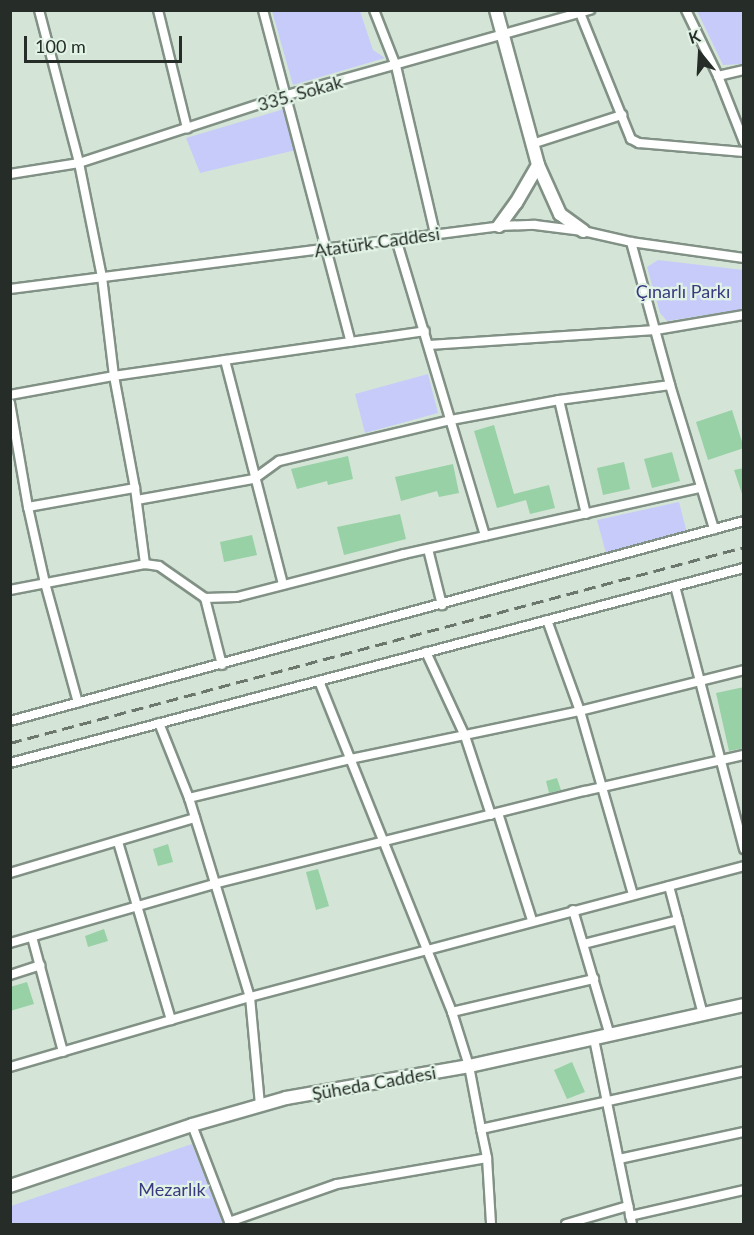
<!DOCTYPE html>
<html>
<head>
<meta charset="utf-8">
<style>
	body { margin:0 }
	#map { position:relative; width:754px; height:1235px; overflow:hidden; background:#d4e5d7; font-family:Lato,sans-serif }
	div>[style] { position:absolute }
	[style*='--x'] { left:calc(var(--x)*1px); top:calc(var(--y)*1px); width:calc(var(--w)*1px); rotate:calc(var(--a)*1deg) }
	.green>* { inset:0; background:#c6cbfa }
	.building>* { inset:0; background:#97d1a5 }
	.roads { filter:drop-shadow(2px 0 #819185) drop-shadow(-2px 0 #819185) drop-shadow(0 2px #819185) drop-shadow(0 -2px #819185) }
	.street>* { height:8px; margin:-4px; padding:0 4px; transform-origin:4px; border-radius:4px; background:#fff }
	.secondary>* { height:12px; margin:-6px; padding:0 6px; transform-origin:6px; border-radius:6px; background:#fff }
	.rail>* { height:3px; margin-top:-1.5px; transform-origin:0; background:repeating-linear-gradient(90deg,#6b766d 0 12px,transparent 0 18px) }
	span { translate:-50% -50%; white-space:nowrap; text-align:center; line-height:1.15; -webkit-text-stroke:4.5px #e1f3e5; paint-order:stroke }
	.street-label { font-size:18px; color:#262c27 }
	.park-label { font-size:18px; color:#3b3a81 }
	.frame { position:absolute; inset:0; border:12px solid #262c27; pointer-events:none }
	.north { position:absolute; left:670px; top:24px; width:60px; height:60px; -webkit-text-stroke:4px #e1f3e5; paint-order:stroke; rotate:342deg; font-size:16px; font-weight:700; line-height:24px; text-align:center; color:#262c27 }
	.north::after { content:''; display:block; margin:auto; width:21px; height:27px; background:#262c27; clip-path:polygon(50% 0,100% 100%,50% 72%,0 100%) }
	.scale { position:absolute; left:24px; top:36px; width:158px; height:27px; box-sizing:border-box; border:3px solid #262c27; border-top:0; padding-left:8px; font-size:18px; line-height:21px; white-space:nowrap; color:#262c27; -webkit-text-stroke:4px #e1f3e5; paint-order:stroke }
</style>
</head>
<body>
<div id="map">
	<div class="green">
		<i style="clip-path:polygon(272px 11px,360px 11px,373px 50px,385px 58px,293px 85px)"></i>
		<i style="clip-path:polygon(697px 11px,743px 11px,743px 64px,723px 65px)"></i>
		<i style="clip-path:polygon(284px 109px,296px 150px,200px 173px,186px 138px)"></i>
		<i style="clip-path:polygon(658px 260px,743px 270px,743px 309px,667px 321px,660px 313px,647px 267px)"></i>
		<i style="clip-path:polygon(428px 374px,438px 413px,365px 433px,355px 394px)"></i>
		<i style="clip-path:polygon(679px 502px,687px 533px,607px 557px,597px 520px)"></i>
		<i style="clip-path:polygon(192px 1144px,223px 1224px,11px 1224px,11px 1206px)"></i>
	</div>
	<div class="building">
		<i style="clip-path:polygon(732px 410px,744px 448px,708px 460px,696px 422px)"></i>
		<i style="clip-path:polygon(494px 425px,514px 494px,549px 485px,555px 508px,530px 514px,526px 500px,497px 508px,474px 431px)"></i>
		<i style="clip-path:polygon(672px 452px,680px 481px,652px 488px,644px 459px)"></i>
		<i style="clip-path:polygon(348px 456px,353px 479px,328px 485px,327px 481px,297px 489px,291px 469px)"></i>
		<i style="clip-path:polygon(624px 462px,630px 489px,603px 495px,597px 468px)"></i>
		<i style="clip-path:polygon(453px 464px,459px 493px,439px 497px,437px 491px,401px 501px,395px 477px)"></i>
		<i style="clip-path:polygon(744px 468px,744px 494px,742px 494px,734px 470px)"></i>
		<i style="clip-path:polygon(400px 514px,406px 539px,344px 555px,337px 527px)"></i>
		<i style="clip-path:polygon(252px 535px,257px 555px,224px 562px,220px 542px)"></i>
		<i style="clip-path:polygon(744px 687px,744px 748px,729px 751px,716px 693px)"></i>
		<i style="clip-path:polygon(557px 778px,561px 790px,549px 793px,546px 781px)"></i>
		<i style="clip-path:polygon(168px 844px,173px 862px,158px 866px,153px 849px)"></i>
		<i style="clip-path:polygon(318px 869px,329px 906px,316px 910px,306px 872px)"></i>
		<i style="clip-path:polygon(104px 929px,108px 941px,88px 947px,85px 936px)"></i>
		<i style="clip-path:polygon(27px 982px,34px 1004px,10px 1011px,10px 987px)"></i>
		<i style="clip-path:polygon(572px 1062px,585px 1092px,567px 1099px,554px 1070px)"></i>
	</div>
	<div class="roads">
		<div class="street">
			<i style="--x:39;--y:10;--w:158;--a:75.3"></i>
			<i style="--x:79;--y:163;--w:116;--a:78.6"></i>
			<i style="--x:102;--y:277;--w:100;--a:83.1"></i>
			<i style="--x:114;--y:376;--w:114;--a:79.4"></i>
			<i style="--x:135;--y:488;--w:77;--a:82.5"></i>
			<i style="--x:158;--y:10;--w:122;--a:76.2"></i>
			<i style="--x:263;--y:10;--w:343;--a:75.2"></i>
			<i style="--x:374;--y:10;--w:60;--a:68.6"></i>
			<i style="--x:396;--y:66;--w:172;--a:76.9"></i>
			<i style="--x:686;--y:10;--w:73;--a:64.1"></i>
			<i style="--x:718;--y:76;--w:71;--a:68.5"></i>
			<i style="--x:580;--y:13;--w:136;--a:68"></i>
			<i style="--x:631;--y:139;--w:9;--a:27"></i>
			<i style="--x:639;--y:143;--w:105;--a:4.9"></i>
			<i style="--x:718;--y:76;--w:27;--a:-13"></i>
			<i style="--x:532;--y:144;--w:95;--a:-17.9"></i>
			<i style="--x:10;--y:174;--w:70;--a:-9.1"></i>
			<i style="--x:79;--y:163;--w:219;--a:-18.1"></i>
			<i style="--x:287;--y:95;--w:315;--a:-15.7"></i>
			<i style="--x:396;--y:239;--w:310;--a:73.3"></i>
			<i style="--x:631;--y:242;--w:148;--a:74.7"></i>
			<i style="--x:670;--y:385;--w:151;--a:73"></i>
			<i style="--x:10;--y:289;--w:493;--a:-7.3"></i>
			<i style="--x:499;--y:226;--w:36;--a:-2"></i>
			<i style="--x:535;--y:225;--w:48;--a:7.1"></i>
			<i style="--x:583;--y:231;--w:49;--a:12.9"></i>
			<i style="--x:631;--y:242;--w:114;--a:8.1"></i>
			<i style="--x:429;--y:345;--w:227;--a:-3.8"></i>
			<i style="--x:656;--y:330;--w:89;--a:-9.7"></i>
			<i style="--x:225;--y:360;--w:232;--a:75.5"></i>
			<i style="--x:10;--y:395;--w:106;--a:-10.4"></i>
			<i style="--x:114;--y:376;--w:314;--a:-8.2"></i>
			<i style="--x:559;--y:400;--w:117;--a:76.7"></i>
			<i style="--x:10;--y:403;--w:106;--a:80.2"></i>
			<i style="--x:28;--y:507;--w:78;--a:77.4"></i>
			<i style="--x:45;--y:583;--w:124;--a:74.6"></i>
			<i style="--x:137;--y:500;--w:119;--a:-10.2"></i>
			<i style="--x:254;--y:479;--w:31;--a:-36"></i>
			<i style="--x:279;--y:461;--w:177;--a:-13.4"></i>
			<i style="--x:451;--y:420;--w:110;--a:-10.5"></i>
			<i style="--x:559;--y:400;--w:112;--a:-7.7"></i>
			<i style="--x:28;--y:507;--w:109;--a:-10.1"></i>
			<i style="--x:428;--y:549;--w:58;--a:76"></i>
			<i style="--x:675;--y:586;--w:272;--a:75.3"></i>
			<i style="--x:10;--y:590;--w:137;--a:-10.9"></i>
			<i style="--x:145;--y:564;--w:14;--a:8"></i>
			<i style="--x:159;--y:566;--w:56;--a:34.8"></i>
			<i style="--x:205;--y:598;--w:32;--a:-2"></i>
			<i style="--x:237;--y:597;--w:172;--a:-14.4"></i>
			<i style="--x:404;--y:554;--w:303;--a:-12.6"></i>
			<i style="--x:205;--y:598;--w:69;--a:75.8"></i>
			<i style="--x:547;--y:620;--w:97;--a:70.1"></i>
			<i style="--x:580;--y:711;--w:191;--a:73.9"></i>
			<i style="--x:426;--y:652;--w:93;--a:65.1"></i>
			<i style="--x:465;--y:736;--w:83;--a:71.8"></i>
			<i style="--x:319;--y:681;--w:357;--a:68.1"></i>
			<i style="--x:452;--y:1012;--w:57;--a:72.5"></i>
			<i style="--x:469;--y:1066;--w:64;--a:79.2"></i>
			<i style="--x:481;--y:1129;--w:30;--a:78"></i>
			<i style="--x:487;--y:1158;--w:66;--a:86.5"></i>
			<i style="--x:10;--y:721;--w:761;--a:-15.24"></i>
			<i style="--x:159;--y:723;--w:81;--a:68.2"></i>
			<i style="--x:189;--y:798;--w:208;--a:73"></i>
			<i style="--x:250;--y:997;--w:108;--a:84.7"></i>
			<i style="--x:10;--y:763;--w:759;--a:-14.88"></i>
			<i style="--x:189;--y:798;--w:166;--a:-13.6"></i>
			<i style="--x:350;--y:759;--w:235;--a:-11.8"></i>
			<i style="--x:580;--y:711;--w:169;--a:-14"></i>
			<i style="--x:498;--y:813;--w:112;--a:72.4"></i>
			<i style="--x:118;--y:842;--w:186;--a:73.4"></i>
			<i style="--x:10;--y:873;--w:193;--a:-16.6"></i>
			<i style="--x:669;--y:886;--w:133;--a:75.2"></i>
			<i style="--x:573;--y:910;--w:131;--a:73.6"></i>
			<i style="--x:32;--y:937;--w:119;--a:74.9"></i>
			<i style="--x:10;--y:943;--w:212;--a:-16.1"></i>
			<i style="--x:214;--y:884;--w:382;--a:-14.1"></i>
			<i style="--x:585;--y:791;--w:163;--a:-12.8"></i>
			<i style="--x:584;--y:944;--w:97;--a:-14.3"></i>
			<i style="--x:10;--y:975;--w:32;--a:-18"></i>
			<i style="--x:452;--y:1012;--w:146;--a:-13.1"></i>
			<i style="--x:594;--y:1039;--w:189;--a:78.4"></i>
			<i style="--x:10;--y:1067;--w:250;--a:-16.3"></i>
			<i style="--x:250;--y:997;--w:511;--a:-14.85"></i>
			<i style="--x:192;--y:1125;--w:106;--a:69"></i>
			<i style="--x:481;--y:1129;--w:269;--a:-12.4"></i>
			<i style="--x:619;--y:1159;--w:128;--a:-12.2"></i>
			<i style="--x:630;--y:1216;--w:117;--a:-12.8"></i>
			<i style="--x:229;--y:1222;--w:114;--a:-19.4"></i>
			<i style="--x:337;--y:1184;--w:152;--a:-9.8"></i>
			<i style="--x:566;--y:1224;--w:65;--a:-16.2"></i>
		</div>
		<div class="secondary">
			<i style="--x:496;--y:10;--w:161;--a:74.8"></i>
			<i style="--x:538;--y:165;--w:54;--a:65.8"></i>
			<i style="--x:560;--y:214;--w:29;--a:36"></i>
			<i style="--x:499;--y:226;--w:29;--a:-54"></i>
			<i style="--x:516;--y:203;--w:44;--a:-59.9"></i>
			<i style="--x:10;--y:1186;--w:192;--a:-18.5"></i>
			<i style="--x:192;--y:1125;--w:98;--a:-16"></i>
			<i style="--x:286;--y:1098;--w:186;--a:-9.9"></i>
			<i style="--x:469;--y:1066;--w:282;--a:-12.5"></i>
		</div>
	</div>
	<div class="rail">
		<i style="--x:10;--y:743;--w:760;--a:-14.95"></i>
	</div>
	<div class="street-label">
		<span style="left:300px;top:93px;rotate:-16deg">335. Sokak</span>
		<span style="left:377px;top:242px;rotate:-8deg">Atatürk Caddesi</span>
		<span style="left:374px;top:1083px;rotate:-10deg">Şüheda Caddesi</span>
	</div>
	<div class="park-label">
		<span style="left:683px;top:291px">Çınarlı Parkı</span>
		<span style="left:172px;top:1189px">Mezarlık</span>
	</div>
	<div class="frame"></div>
	<div class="north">K</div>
	<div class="scale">100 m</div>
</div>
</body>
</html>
